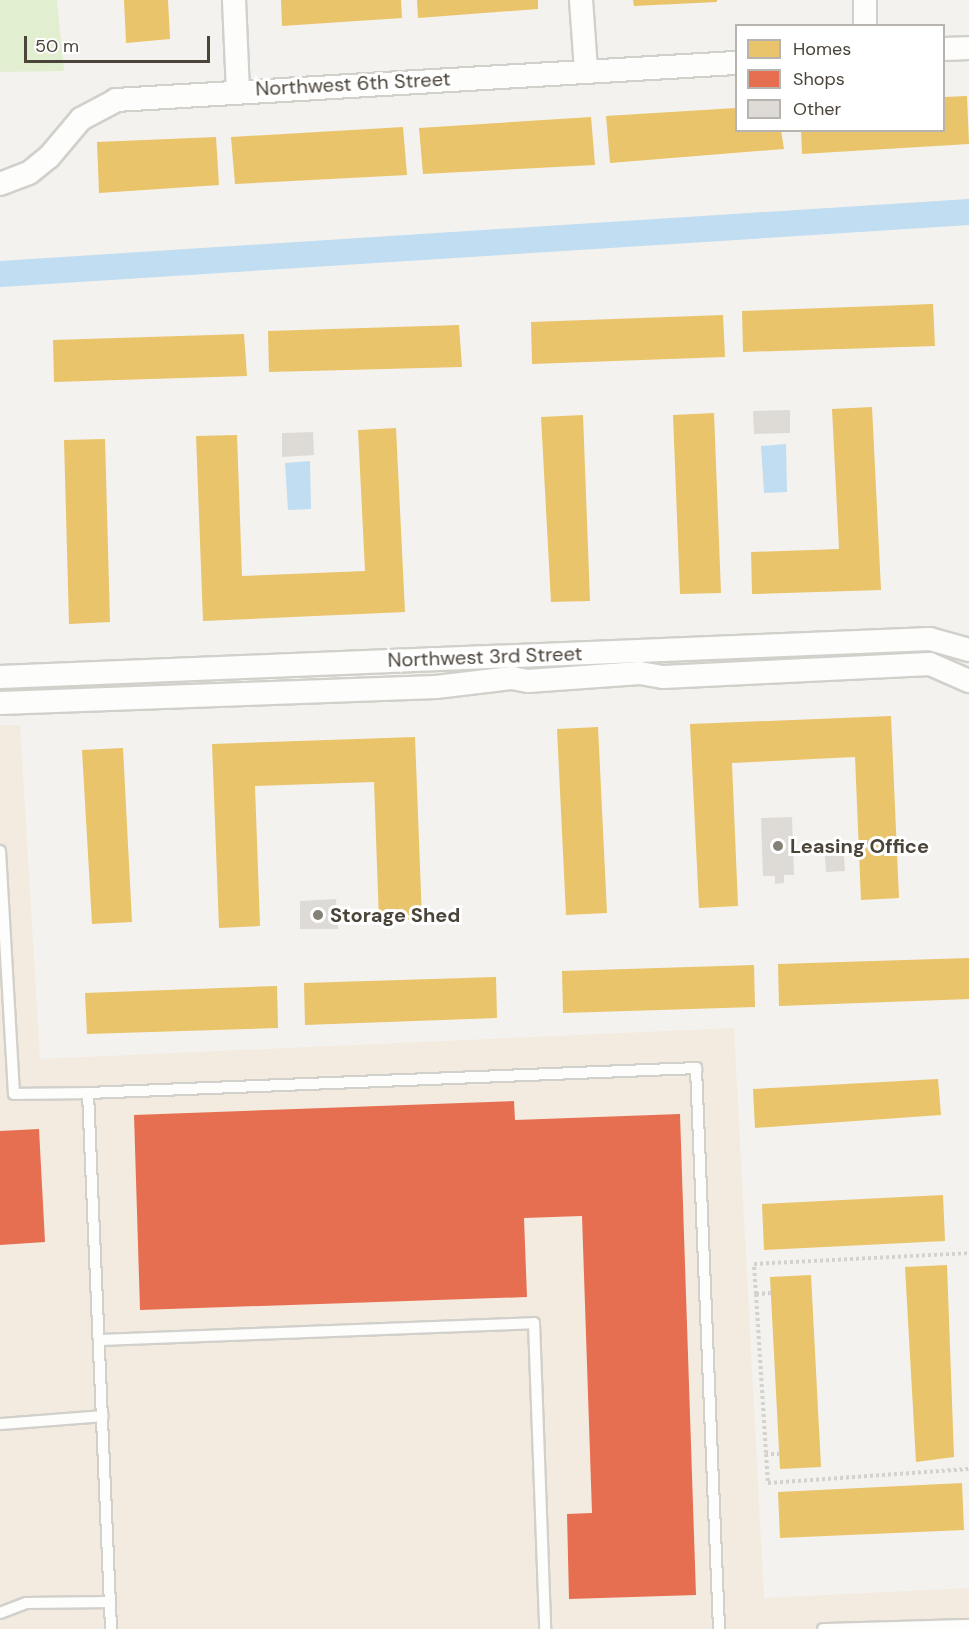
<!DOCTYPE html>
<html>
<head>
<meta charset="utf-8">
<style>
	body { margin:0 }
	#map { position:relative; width:969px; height:1629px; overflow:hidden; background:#f4f2ee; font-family:"DM Sans",sans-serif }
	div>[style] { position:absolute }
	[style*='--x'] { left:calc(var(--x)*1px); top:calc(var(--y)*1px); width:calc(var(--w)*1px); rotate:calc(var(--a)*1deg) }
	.commercial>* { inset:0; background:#f3ebdf }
	.green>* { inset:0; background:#e1eecf }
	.water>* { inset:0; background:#c0ddf1 }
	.homes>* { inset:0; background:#e9c46a }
	.shops>* { inset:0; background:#e76f51 }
	.canal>* { height:26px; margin:-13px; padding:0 13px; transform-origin:13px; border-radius:13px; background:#c0ddf1 }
	.building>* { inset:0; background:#dedbd6 }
	.path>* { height:4px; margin-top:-2px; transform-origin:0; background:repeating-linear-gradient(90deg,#d3d2cc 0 3px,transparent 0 6px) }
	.roads { filter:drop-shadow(2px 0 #d2d0cb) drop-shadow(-2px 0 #d2d0cb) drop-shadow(0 2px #d2d0cb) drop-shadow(0 -2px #d2d0cb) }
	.lane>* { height:10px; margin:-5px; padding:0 5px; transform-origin:5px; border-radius:5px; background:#fdfdfc }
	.street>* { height:22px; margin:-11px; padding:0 11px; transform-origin:11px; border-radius:11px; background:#fdfdfc }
	.dots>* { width:16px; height:16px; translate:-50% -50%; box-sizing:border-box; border:3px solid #fff; border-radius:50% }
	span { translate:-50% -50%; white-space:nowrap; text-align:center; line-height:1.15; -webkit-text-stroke:6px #fff; paint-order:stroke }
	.street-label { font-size:20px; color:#4b4439 }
	.poi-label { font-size:20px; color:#4b4439; font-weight:700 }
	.left { translate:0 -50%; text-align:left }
	.legend { position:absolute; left:735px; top:24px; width:210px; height:108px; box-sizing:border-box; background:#fff; border:2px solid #b7b4b0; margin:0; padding:8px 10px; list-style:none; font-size:18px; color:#4b4439 }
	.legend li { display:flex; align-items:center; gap:12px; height:30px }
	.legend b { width:30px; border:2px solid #b7b4b0 }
	.scale { position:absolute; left:24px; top:36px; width:186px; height:27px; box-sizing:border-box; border:3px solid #4b4439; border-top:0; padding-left:8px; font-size:18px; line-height:21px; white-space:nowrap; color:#4b4439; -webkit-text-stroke:4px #fff; paint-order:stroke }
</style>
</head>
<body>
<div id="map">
	<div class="commercial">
		<i style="clip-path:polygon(0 725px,20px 725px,40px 1059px,734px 1028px,764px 1598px,969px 1588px,969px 1629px,0 1629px)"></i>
	</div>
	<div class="green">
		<i style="clip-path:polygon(0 0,57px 0,64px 71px,0 72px)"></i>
	</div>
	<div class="water">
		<i style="clip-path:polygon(786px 444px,787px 492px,764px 493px,761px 446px)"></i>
		<i style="clip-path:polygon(310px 461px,311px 509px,288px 510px,285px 463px)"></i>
	</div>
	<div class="homes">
		<i style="clip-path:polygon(124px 0,168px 0,170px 39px,126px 43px)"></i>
		<i style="clip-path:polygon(281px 0,401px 0,402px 18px,282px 26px)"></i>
		<i style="clip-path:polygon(417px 0,538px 0,538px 9px,418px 18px)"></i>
		<i style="clip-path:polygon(633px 0,717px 0,717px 2px,634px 6px)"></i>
		<i style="clip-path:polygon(967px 96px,969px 144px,802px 154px,801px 130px,944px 130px,944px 97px)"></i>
		<i style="clip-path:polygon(736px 108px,736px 130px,781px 130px,784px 149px,610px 163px,606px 116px)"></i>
		<i style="clip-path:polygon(591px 117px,595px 165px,423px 174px,419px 128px)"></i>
		<i style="clip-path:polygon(403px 127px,407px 175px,235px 184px,231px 137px)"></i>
		<i style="clip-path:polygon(216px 137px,219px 185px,99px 193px,97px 142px)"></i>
		<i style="clip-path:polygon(933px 304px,935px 346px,743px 352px,742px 311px)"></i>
		<i style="clip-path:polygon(723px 315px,725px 357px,532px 364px,531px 322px)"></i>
		<i style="clip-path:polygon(459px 325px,462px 367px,269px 372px,268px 331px)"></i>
		<i style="clip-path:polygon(244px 334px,247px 376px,54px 382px,53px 340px)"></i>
		<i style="clip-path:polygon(872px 407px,881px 590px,752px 594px,751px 552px,839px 549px,832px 409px)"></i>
		<i style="clip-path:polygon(714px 413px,721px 593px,680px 594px,673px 415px)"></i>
		<i style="clip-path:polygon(583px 415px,590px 601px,551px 602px,541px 417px)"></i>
		<i style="clip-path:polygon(396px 428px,405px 612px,203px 621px,196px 436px,237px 435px,242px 576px,365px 571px,358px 430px)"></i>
		<i style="clip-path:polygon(105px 439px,110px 622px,69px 624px,64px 440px)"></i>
		<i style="clip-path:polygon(891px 716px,899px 898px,861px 900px,855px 757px,732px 763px,738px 906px,699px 908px,690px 724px)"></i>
		<i style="clip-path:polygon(598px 727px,607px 913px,566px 915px,557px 729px)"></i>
		<i style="clip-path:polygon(415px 737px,422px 919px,379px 921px,374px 782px,255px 786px,260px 926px,219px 928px,212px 744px)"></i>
		<i style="clip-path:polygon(123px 748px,132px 922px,92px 924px,82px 750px)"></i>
		<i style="clip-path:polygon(969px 958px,969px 999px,779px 1006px,778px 964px)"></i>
		<i style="clip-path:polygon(754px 965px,755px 1007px,563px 1013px,562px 971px)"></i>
		<i style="clip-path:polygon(496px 977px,497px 1018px,305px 1025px,304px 983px)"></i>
		<i style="clip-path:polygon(277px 986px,278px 1028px,87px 1034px,85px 993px)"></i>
		<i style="clip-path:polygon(938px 1079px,941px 1115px,755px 1128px,753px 1089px)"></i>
		<i style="clip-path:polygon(943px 1195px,945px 1241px,764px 1250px,762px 1204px)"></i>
		<i style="clip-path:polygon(947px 1265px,954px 1457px,916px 1462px,905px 1267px)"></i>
		<i style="clip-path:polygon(811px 1275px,821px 1467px,780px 1469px,770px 1277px)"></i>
		<i style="clip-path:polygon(962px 1483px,964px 1530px,780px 1538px,778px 1492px)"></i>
	</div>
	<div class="shops">
		<i style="clip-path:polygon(514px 1101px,515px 1120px,680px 1114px,696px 1595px,569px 1599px,567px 1514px,592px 1513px,582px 1216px,524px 1218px,527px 1297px,140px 1310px,134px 1115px)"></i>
		<i style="clip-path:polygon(39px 1129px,45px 1242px,0 1245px,0 1131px)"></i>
	</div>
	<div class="canal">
		<i style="--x:0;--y:274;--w:971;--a:-3.66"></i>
	</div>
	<div class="building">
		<i style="clip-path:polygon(790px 410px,790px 433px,754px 434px,753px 411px)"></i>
		<i style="clip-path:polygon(313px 432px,314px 455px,282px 457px,282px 433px)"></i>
		<i style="clip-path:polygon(792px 817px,794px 875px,784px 875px,784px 883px,775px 884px,775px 876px,763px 876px,761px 818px)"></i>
		<i style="clip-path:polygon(843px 841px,845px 871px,826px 872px,824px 842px)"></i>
		<i style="clip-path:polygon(336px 899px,338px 929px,300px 929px,300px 901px)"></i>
	</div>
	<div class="path">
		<i style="--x:771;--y:1293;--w:15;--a:176"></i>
		<i style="--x:756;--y:1294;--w:30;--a:-94"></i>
		<i style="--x:754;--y:1264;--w:215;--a:-2.9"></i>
		<i style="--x:756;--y:1294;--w:160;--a:86.4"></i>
		<i style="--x:780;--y:1454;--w:14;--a:180"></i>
		<i style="--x:766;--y:1454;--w:29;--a:86"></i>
		<i style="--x:768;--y:1483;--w:201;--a:-4"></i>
	</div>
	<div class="roads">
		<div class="lane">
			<i style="--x:0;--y:851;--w:243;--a:86.7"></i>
			<i style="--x:14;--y:1094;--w:74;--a:-0.8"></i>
			<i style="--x:88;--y:1093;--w:536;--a:87.54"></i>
			<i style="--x:88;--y:1093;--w:609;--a:-2.35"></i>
			<i style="--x:696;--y:1068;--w:561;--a:87.65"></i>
			<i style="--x:99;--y:1340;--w:435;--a:-2.2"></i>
			<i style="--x:534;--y:1323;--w:306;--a:87.9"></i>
			<i style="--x:0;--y:1424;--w:103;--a:-4.4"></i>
			<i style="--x:0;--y:1613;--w:28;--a:-21"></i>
			<i style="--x:26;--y:1603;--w:84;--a:-0.7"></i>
			<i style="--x:823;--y:1629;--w:146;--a:-1.6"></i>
		</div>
		<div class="street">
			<i style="--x:234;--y:0;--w:90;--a:87.5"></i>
			<i style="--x:581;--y:0;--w:70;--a:85.9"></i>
			<i style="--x:865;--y:26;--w:26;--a:-90"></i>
			<i style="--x:944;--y:49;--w:25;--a:-2"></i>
			<i style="--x:0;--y:184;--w:31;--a:-21"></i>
			<i style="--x:29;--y:173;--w:26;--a:-39"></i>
			<i style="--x:49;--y:157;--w:50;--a:-49.9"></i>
			<i style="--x:81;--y:119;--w:40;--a:-28"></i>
			<i style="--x:116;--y:100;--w:621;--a:-3.42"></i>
			<i style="--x:0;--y:677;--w:931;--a:-2.34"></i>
			<i style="--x:930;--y:639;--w:41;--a:15.8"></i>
			<i style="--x:0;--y:703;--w:436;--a:-2.1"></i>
			<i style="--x:436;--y:687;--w:77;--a:-6.8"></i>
			<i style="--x:512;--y:678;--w:16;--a:11"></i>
			<i style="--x:528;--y:681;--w:112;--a:-4.1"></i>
			<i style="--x:640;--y:673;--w:23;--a:10"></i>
			<i style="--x:663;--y:677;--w:267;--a:-2.8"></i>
			<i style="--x:930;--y:664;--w:43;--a:23.6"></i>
		</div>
	</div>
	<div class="dots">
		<i style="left:778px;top:846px;background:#868178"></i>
		<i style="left:318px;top:915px;background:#868178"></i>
	</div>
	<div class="street-label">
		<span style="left:353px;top:84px;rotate:-3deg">Northwest 6th Street</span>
		<span style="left:485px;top:657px;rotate:-2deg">Northwest 3rd Street</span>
	</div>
	<div class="poi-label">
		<span class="left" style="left:790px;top:846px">Leasing Office</span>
		<span class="left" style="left:330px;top:915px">Storage Shed</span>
	</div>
	<ul class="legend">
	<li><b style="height:16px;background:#e9c46a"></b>Homes</li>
	<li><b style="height:16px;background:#e76f51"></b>Shops</li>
	<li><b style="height:16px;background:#dedbd6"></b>Other</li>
	</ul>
	<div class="scale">50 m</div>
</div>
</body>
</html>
